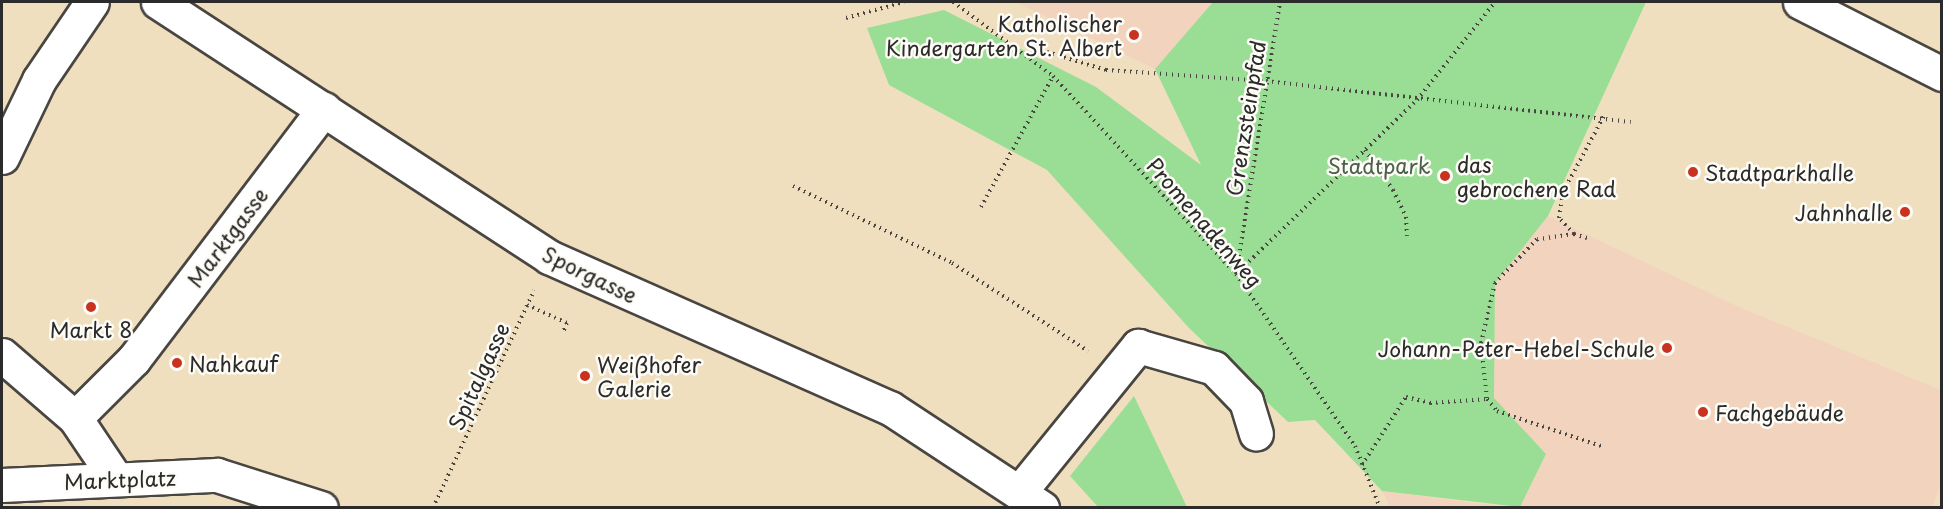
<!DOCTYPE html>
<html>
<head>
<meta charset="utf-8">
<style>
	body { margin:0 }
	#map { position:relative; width:1943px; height:509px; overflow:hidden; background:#f0dfbf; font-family:"Playpen Sans",sans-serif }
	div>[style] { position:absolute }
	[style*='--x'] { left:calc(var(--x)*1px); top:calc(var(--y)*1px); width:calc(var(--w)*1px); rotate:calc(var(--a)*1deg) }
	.built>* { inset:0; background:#f2d4be }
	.green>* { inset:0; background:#9ade96 }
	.path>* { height:4px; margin-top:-2px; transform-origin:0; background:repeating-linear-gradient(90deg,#494641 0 1.5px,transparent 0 6px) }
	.roads { filter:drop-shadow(2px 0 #494641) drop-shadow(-2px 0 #494641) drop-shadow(0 2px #494641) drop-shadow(0 -2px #494641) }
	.minor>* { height:33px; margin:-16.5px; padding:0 16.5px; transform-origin:16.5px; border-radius:16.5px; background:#fff }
	.dots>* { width:16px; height:16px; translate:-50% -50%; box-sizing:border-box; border:3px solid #fdfcf7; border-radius:50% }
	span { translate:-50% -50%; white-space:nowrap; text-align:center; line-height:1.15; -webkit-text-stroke:5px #fdfcf7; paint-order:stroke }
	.poi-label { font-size:21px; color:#2b2b2b }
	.right { translate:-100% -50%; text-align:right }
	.left { translate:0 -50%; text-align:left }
	.street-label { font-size:21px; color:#2b2b2b }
	.park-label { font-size:21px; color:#4c614b }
	.frame { position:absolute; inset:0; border:3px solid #2b2b2b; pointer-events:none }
</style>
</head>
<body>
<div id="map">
	<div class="built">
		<i style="clip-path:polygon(1015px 2px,1213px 2px,1155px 69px)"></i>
		<i style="clip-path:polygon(1548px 216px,1739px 307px,1941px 390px,1941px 484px,1932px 507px,1520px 507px,1546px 454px,1494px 399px,1495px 283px)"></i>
		<i style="clip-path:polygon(1382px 491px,1507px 507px,1390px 507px)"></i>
	</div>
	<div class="green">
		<i style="clip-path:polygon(1213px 2px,1646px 2px,1548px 216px,1495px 283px,1494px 398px,1546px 454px,1520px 507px,1382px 491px,1315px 420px,1288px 422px,1189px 328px,1047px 170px,889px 85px,867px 28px,944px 10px,1096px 87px,1201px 165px,1155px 69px)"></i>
		<i style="clip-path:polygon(1134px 396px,1187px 507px,1098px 507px,1070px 476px)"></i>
	</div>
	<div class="path">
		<i style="--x:953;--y:2;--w:124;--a:36.5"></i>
		<i style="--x:1053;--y:76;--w:270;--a:47.3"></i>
		<i style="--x:1236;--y:274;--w:209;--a:55.3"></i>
		<i style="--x:1355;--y:446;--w:67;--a:68"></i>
		<i style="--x:846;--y:18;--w:60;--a:-15.4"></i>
		<i style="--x:1028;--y:57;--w:20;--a:-15"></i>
		<i style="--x:1047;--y:52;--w:62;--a:17"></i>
		<i style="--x:1106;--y:70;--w:160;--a:3.9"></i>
		<i style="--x:1266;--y:81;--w:367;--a:6.4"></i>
		<i style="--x:1365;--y:150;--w:49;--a:55"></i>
		<i style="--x:1393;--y:190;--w:30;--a:64"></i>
		<i style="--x:1406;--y:217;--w:19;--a:87"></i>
		<i style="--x:793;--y:186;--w:177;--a:25.8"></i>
		<i style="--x:952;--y:263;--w:162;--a:32.9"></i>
		<i style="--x:981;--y:207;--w:149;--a:-61.2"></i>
		<i style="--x:1574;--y:234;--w:37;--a:172"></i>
		<i style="--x:1537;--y:239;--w:61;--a:133.7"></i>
		<i style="--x:1495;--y:283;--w:62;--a:103.1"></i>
		<i style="--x:1481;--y:343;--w:56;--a:83.9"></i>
		<i style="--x:1487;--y:399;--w:16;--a:50"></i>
		<i style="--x:1497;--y:411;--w:110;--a:18.6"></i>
		<i style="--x:1587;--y:238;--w:14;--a:-163"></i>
		<i style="--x:1574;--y:234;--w:22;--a:-133"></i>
		<i style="--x:1559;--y:218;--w:26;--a:-81"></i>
		<i style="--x:1563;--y:192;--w:86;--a:-61.7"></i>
		<i style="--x:1236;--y:274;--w:251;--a:-43.9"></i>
		<i style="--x:1417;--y:100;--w:125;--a:-51.5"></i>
		<i style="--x:1236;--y:274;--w:276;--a:-80.8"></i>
		<i style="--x:527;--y:305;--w:44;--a:24.2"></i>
		<i style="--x:567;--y:323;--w:10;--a:114"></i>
		<i style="--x:1362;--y:465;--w:81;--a:-57.1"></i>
		<i style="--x:1406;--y:397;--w:25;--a:14"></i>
		<i style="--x:1430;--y:403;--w:57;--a:-4"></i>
		<i style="--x:433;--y:508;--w:240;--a:-65.1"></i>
	</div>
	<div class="roads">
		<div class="minor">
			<i style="--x:158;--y:2;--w:467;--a:33.1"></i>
			<i style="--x:549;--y:257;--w:373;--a:23.9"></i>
			<i style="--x:890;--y:408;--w:182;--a:33.3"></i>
			<i style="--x:1800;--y:2;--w:159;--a:26.9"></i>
			<i style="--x:2;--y:157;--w:85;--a:-64.3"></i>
			<i style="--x:39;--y:80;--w:94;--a:-55.8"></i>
			<i style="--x:2;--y:355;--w:96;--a:40.8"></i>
			<i style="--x:75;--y:418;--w:73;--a:56.1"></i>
			<i style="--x:75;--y:418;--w:83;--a:-45"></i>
			<i style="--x:134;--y:359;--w:314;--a:-52.8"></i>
			<i style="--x:2;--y:485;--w:215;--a:-2.7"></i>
			<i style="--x:217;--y:475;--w:109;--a:17.6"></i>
			<i style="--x:1021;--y:490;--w:186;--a:-50.9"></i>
			<i style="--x:1138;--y:346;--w:79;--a:16.1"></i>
			<i style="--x:1214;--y:368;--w:46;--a:45.9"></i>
			<i style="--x:1246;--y:401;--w:34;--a:73"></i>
		</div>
	</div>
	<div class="dots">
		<i style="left:1134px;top:35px;background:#c8321e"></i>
		<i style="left:1693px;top:172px;background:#c8321e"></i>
		<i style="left:1445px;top:176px;background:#c8321e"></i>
		<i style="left:1905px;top:212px;background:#c8321e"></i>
		<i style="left:91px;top:307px;background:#c8321e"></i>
		<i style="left:1667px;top:348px;background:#c8321e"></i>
		<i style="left:177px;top:363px;background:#c8321e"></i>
		<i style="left:585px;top:376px;background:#c8321e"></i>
		<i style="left:1703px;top:412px;background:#c8321e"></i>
	</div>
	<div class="poi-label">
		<span class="right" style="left:1122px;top:35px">Katholischer<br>Kindergarten St. Albert</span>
		<span class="left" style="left:1457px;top:176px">das<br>gebrochene Rad</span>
		<span class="left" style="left:1705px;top:172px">Stadtparkhalle</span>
		<span class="right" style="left:1893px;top:212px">Jahnhalle</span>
		<span style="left:91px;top:329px">Markt 8</span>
		<span class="right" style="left:1655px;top:348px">Johann-Peter-Hebel-Schule</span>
		<span class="left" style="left:189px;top:363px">Nahkauf</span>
		<span class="left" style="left:597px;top:376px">Weißhofer<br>Galerie</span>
		<span class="left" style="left:1715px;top:412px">Fachgebäude</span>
	</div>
	<div class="street-label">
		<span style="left:1245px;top:118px;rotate:-81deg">Grenzsteinpfad</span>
		<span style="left:1205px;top:222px;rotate:49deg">Promenadenweg</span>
		<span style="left:227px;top:237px;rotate:-53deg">Marktgasse</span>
		<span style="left:590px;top:274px;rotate:26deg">Sporgasse</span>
		<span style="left:478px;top:376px;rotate:-65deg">Spitalgasse</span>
		<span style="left:120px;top:479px;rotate:-2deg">Marktplatz</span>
	</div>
	<div class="park-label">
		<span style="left:1379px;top:165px">Stadtpark</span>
	</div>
	<div class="frame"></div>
</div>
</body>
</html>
